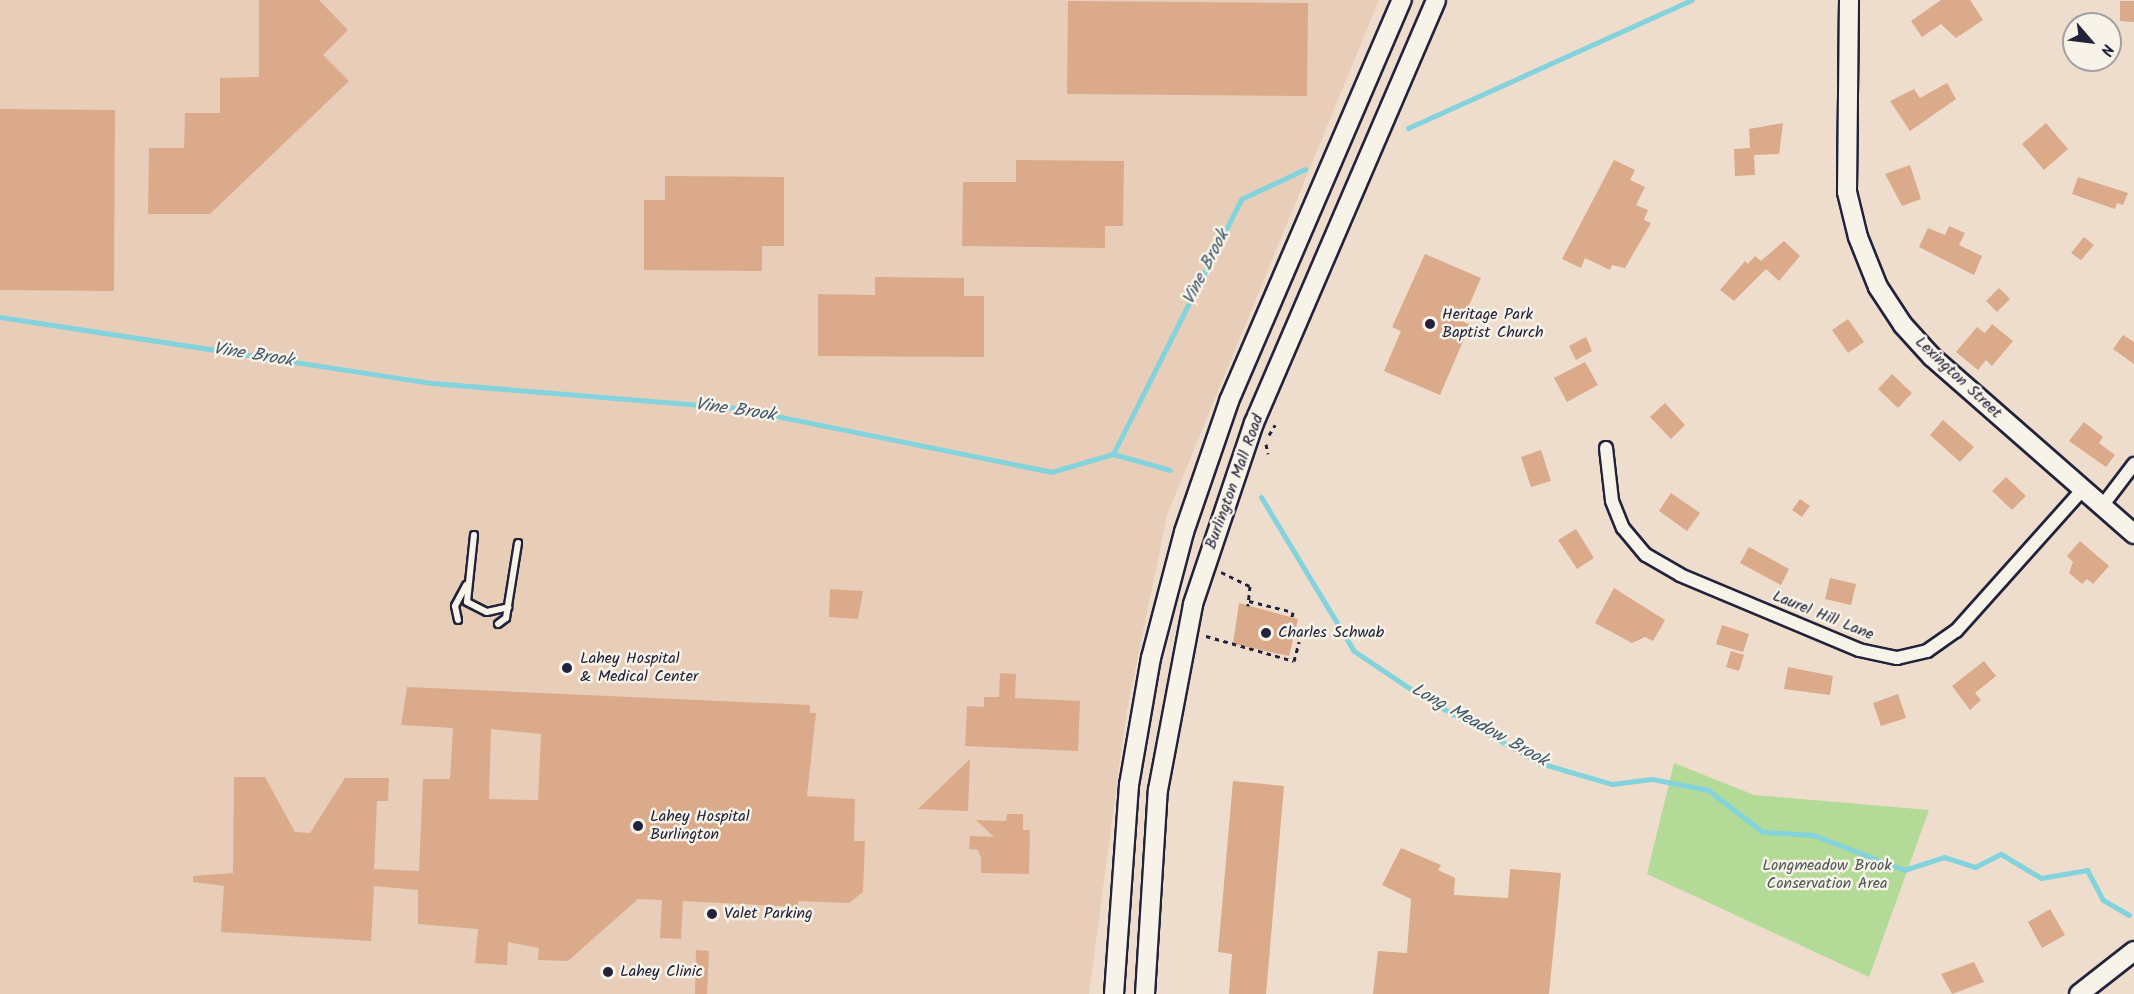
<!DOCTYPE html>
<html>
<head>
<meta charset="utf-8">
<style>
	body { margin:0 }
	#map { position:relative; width:2134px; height:994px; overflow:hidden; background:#edc; font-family:Kalam,sans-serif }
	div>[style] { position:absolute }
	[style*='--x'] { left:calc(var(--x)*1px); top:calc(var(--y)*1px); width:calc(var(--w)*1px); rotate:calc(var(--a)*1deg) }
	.built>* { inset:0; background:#e8ceb8 }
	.green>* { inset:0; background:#b3da96 }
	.stream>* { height:5px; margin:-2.5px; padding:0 2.5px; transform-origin:2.5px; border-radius:2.5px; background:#82d3db }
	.building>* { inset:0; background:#daaa8b }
	.path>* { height:3px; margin-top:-1.5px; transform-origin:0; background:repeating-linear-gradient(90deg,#22223b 0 4.5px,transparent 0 9px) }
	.roads { filter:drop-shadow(2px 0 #22223b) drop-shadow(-2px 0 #22223b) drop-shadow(0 2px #22223b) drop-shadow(0 -2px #22223b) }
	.lane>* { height:6px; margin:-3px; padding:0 3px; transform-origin:3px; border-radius:3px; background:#f7f3e8 }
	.street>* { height:12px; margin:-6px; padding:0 6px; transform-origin:6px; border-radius:6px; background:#f7f3e8 }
	.secondary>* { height:18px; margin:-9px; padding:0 9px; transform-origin:9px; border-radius:9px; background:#f7f3e8 }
	.dots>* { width:16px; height:16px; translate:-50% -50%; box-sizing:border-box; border:3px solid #f7f3e8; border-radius:50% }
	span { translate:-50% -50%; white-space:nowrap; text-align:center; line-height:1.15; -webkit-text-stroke:5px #f7f3e8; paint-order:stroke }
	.poi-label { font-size:16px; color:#22223b }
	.left { translate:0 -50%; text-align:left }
	.street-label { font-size:16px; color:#22223b }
	.park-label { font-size:16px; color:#4e5956 }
	.water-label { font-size:18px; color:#3f576b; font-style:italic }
	.north { position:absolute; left:2062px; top:12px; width:60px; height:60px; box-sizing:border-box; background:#f7f3e8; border:2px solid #a29fa3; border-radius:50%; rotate:118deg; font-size:16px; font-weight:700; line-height:24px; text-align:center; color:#22223b }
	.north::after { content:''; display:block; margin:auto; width:21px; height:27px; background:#22223b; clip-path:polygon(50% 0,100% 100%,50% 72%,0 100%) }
</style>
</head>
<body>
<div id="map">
	<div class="built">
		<i style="clip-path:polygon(0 0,1379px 0,1167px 515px,1126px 715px,1089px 994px,0 994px)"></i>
	</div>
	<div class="green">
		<i style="clip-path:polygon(1674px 763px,1754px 795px,1929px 810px,1869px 977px,1647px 874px)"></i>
	</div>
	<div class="stream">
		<i style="--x:1408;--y:128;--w:311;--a:-24.3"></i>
		<i style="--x:0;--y:317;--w:437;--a:8.7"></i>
		<i style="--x:432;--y:383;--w:306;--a:4.7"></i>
		<i style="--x:737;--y:408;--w:320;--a:11.5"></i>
		<i style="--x:1051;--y:472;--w:65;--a:-16.2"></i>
		<i style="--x:1113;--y:454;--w:285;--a:-63.3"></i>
		<i style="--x:1241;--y:199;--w:71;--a:-25.1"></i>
		<i style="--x:1113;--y:454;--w:59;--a:15.7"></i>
		<i style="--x:1261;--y:497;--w:180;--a:58.9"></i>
		<i style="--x:1354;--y:651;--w:81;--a:33.9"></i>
		<i style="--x:1421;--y:696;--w:137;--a:29.4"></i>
		<i style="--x:1540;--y:763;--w:75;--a:16.3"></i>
		<i style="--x:1612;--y:784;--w:40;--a:-7.1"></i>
		<i style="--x:1652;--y:779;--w:57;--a:11.1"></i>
		<i style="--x:1708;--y:790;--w:69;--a:37.4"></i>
		<i style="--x:1763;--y:832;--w:50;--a:3.4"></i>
		<i style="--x:1813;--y:835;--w:97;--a:21"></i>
		<i style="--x:1904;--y:870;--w:42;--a:-18"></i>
		<i style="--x:1944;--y:857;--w:33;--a:18"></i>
		<i style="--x:1975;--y:867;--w:29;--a:-27"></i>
		<i style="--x:2001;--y:854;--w:47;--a:31"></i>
		<i style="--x:2041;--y:878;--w:47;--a:-9.9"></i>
		<i style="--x:2087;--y:870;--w:34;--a:62"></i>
		<i style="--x:2103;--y:900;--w:30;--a:30"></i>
	</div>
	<div class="building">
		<i style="clip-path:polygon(259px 0,319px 0,348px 30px,323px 55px,349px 81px,210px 214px,148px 214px,149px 148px,184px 148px,185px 113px,220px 113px,220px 78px,259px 77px)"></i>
		<i style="clip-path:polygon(1941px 0,1970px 0,1983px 20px,1956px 38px,1941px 24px,1922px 37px,1911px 21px)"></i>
		<i style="clip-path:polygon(1068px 1px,1308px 3px,1307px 96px,1067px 94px)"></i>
		<i style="clip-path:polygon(2120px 1px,2134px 1px,2134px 22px,2120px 21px)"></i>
		<i style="clip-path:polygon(1947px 83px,1956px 99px,1910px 131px,1890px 101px,1914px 89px,1920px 98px)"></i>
		<i style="clip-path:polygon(0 109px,115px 110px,114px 291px,0 290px)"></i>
		<i style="clip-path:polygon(1783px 123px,1779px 154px,1754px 155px,1755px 175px,1735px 176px,1734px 149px,1750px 148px,1749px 129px)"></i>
		<i style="clip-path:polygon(2046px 123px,2068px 149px,2044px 170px,2022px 144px)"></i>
		<i style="clip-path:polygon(1016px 160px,1124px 161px,1123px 226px,1105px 226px,1105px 248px,962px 246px,963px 182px,1016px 182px)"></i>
		<i style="clip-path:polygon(1614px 160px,1635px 170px,1630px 180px,1645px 187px,1636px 205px,1648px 210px,1644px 220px,1651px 223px,1625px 268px,1612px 265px,1610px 270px,1585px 258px,1581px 268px,1562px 259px)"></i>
		<i style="clip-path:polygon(1910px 165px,1921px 199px,1902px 206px,1885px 174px)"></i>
		<i style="clip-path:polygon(665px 176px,784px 177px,784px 246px,762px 246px,762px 271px,644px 270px,644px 200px,665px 200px)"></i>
		<i style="clip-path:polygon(2078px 177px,2128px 193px,2123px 205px,2117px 203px,2115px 209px,2072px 194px)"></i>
		<i style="clip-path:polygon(1949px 226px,1965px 233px,1959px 245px,1982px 256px,1974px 275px,1919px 247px,1928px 228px,1945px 235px)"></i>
		<i style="clip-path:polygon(2084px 237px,2094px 245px,2081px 260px,2071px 253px)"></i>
		<i style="clip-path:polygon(1784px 241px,1800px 256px,1779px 281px,1766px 269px,1734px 301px,1720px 290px,1745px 261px,1748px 264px,1755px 256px,1761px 261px)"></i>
		<i style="clip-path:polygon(1425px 254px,1481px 278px,1462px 321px,1470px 325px,1440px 395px,1384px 371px,1401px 331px,1392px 327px)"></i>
		<i style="clip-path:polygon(875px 277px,964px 278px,964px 296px,984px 296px,984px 357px,818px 356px,818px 294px,875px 295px)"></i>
		<i style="clip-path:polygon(1999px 288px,2010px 299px,1997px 312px,1986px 301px)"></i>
		<i style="clip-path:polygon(1848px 319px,1864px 342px,1848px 353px,1832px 330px)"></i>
		<i style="clip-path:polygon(1992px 324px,2013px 341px,1992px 366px,1986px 360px,1978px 370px,1956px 352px,1977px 327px,1985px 333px)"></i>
		<i style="clip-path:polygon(2123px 335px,2134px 342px,2134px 364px,2113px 349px)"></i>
		<i style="clip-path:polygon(1586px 337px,1592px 351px,1576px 360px,1569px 346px)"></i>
		<i style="clip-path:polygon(1585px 362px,1598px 385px,1567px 402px,1554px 378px)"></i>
		<i style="clip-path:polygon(1892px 374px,1912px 393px,1898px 408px,1878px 389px)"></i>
		<i style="clip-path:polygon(1665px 403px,1685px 425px,1671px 439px,1650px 417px)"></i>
		<i style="clip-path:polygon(1943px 420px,1974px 447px,1960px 462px,1930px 435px)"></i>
		<i style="clip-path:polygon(2084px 422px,2103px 437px,2099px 443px,2115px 455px,2106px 467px,2069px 441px)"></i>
		<i style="clip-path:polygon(1541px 450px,1551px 481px,1531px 487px,1521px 457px)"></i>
		<i style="clip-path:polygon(2006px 477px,2026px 496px,2012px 510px,1992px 491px)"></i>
		<i style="clip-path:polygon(1671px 493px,1700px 513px,1687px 531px,1659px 511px)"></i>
		<i style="clip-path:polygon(1800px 499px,1810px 506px,1802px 517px,1792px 510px)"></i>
		<i style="clip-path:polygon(1576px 529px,1594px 558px,1577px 569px,1558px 540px)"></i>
		<i style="clip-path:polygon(2080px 541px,2109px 566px,2093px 584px,2087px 579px,2082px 584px,2069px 573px,2073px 562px,2067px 556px)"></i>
		<i style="clip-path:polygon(1749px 547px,1789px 569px,1781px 585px,1740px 563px)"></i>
		<i style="clip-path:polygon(1830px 578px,1856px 584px,1851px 605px,1825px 599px)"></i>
		<i style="clip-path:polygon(1614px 588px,1665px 620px,1653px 641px,1645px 637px,1632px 643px,1595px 623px)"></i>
		<i style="clip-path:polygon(830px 589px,863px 591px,858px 619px,829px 617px)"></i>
		<i style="clip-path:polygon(1239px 603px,1298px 619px,1289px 656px,1233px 644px)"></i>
		<i style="clip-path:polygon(1722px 625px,1749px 634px,1743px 652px,1716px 644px)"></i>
		<i style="clip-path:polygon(1731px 651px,1744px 655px,1739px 671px,1726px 667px)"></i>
		<i style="clip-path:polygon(1984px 661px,1996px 676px,1975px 693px,1981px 700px,1970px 710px,1952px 686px)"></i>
		<i style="clip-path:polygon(1788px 667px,1833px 676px,1830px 695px,1784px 689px)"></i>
		<i style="clip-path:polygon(1000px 673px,1016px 674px,1015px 698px,1080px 701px,1078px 751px,965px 746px,967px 706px,984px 707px,984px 697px,999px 697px)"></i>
		<i style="clip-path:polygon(evenodd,407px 687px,810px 705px,810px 713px,816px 713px,807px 796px,855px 799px,854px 841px,865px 841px,863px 892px,849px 903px,798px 901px,798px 907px,683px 901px,681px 939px,660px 938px,662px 900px,638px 899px,568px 961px,538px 960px,539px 948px,508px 942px,507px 965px,475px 963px,478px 929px,418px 924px,418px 890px,374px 886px,371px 941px,221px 932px,224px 886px,193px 882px,193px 876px,233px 873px,234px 777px,265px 777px,295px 832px,310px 833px,345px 778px,389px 778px,388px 801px,377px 801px,374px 869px,419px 871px,423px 779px,450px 779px,453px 728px,401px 725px,407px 687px,491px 729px,541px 734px,538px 800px,489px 799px,491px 729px)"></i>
		<i style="clip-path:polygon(1898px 694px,1906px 718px,1881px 726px,1873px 703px)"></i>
		<i style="clip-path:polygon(970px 759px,968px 811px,918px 809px)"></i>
		<i style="clip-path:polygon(1233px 781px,1284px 786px,1266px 994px,1229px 994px,1232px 954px,1218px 952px)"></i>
		<i style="clip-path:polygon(1007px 814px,1023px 814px,1023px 830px,1030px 830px,1029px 874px,981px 873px,981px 858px,978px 850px,969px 849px,970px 836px,994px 837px,976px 820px,1006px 821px)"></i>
		<i style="clip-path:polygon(1401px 848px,1441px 865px,1438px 870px,1455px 878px,1454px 895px,1508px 898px,1510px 869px,1561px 873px,1549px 994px,1373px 994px,1378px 951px,1407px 953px,1411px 899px,1382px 885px)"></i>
		<i style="clip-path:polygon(2050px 909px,2065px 935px,2042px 948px,2028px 922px)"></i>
		<i style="clip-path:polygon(696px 950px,709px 951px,707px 994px,695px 994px)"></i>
		<i style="clip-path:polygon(1974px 962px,1984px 982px,1952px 994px,1941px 974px)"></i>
	</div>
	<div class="path">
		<i style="--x:1269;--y:435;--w:12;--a:-59"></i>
		<i style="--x:1266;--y:444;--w:10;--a:79"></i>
		<i style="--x:1221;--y:572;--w:32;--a:26"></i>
		<i style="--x:1250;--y:586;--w:20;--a:96"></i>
		<i style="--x:1249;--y:601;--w:45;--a:14"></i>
		<i style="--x:1293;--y:612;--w:5;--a:101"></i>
		<i style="--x:1206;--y:636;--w:91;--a:15.9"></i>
		<i style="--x:1294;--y:661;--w:20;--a:-75"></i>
	</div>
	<div class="roads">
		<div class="lane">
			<i style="--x:474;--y:535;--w:67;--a:96"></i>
			<i style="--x:467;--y:602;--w:22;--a:27"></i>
			<i style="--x:487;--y:612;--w:22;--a:-13"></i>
			<i style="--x:458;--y:620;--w:14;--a:-102"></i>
			<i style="--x:455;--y:606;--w:24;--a:-62"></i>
			<i style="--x:498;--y:624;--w:10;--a:-37"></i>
			<i style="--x:506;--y:618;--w:76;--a:-80.9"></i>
		</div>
		<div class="street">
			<i style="--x:1606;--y:448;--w:53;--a:83.5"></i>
			<i style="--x:1612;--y:501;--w:29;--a:68"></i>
			<i style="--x:1623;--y:528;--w:35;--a:50"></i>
			<i style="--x:1646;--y:555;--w:39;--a:30"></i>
			<i style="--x:1680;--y:575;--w:194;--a:22.7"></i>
			<i style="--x:1859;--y:650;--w:39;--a:12"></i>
			<i style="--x:1897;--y:658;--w:31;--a:-13"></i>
			<i style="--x:1927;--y:651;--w:35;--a:-35"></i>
			<i style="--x:1956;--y:631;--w:191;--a:-48.2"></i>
			<i style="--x:2102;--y:506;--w:53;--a:-52.7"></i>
		</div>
		<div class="secondary">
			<i style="--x:1849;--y:0;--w:192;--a:90.6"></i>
			<i style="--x:1847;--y:192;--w:46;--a:76.3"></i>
			<i style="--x:1858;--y:237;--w:54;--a:68.2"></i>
			<i style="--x:1878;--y:287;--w:45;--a:56.7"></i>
			<i style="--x:1903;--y:325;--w:43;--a:47.8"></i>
			<i style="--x:1932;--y:357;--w:269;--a:41.2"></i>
			<i style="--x:1114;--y:994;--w:210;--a:-85.9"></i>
			<i style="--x:1129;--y:785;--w:129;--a:-80.2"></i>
			<i style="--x:1151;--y:658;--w:130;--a:-75.3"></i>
			<i style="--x:1184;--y:532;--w:139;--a:-71"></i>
			<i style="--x:1229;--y:401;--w:437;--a:-66.7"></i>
			<i style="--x:1145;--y:994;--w:204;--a:-86.4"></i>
			<i style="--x:1158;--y:790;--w:189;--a:-79.3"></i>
			<i style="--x:1193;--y:604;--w:191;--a:-71.4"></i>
			<i style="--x:1254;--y:423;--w:460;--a:-66.7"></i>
			<i style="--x:2079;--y:994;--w:70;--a:-38"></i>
		</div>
	</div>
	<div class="dots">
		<i style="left:1430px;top:324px;background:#22223b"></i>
		<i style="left:1266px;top:633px;background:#22223b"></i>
		<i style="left:567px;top:668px;background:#22223b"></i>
		<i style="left:638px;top:826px;background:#22223b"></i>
		<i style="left:712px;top:914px;background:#22223b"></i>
		<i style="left:608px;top:972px;background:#22223b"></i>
	</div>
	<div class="poi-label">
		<span class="left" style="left:1442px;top:324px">Heritage Park<br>Baptist Church</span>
		<span class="left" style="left:1278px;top:633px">Charles Schwab</span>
		<span class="left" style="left:580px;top:668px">Lahey Hospital<br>&amp; Medical Center</span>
		<span class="left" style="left:650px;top:826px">Lahey Hospital<br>Burlington</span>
		<span class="left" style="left:724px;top:914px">Valet Parking</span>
		<span class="left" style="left:620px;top:972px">Lahey Clinic</span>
	</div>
	<div class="street-label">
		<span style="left:1958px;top:378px;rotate:43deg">Lexington Street</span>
		<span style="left:1235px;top:482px;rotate:-70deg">Burlington Mall Road</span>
		<span style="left:1823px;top:616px;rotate:22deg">Laurel Hill Lane</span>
	</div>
	<div class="park-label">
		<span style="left:1827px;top:875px">Longmeadow Brook<br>Conservation Area</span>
	</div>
	<div class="water-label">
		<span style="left:1207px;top:268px;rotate:-63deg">Vine Brook</span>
		<span style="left:253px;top:356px;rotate:9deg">Vine Brook</span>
		<span style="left:735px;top:411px;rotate:8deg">Vine Brook</span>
		<span style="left:1479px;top:726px;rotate:29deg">Long Meadow Brook</span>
	</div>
	<div class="north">N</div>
</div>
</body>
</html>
